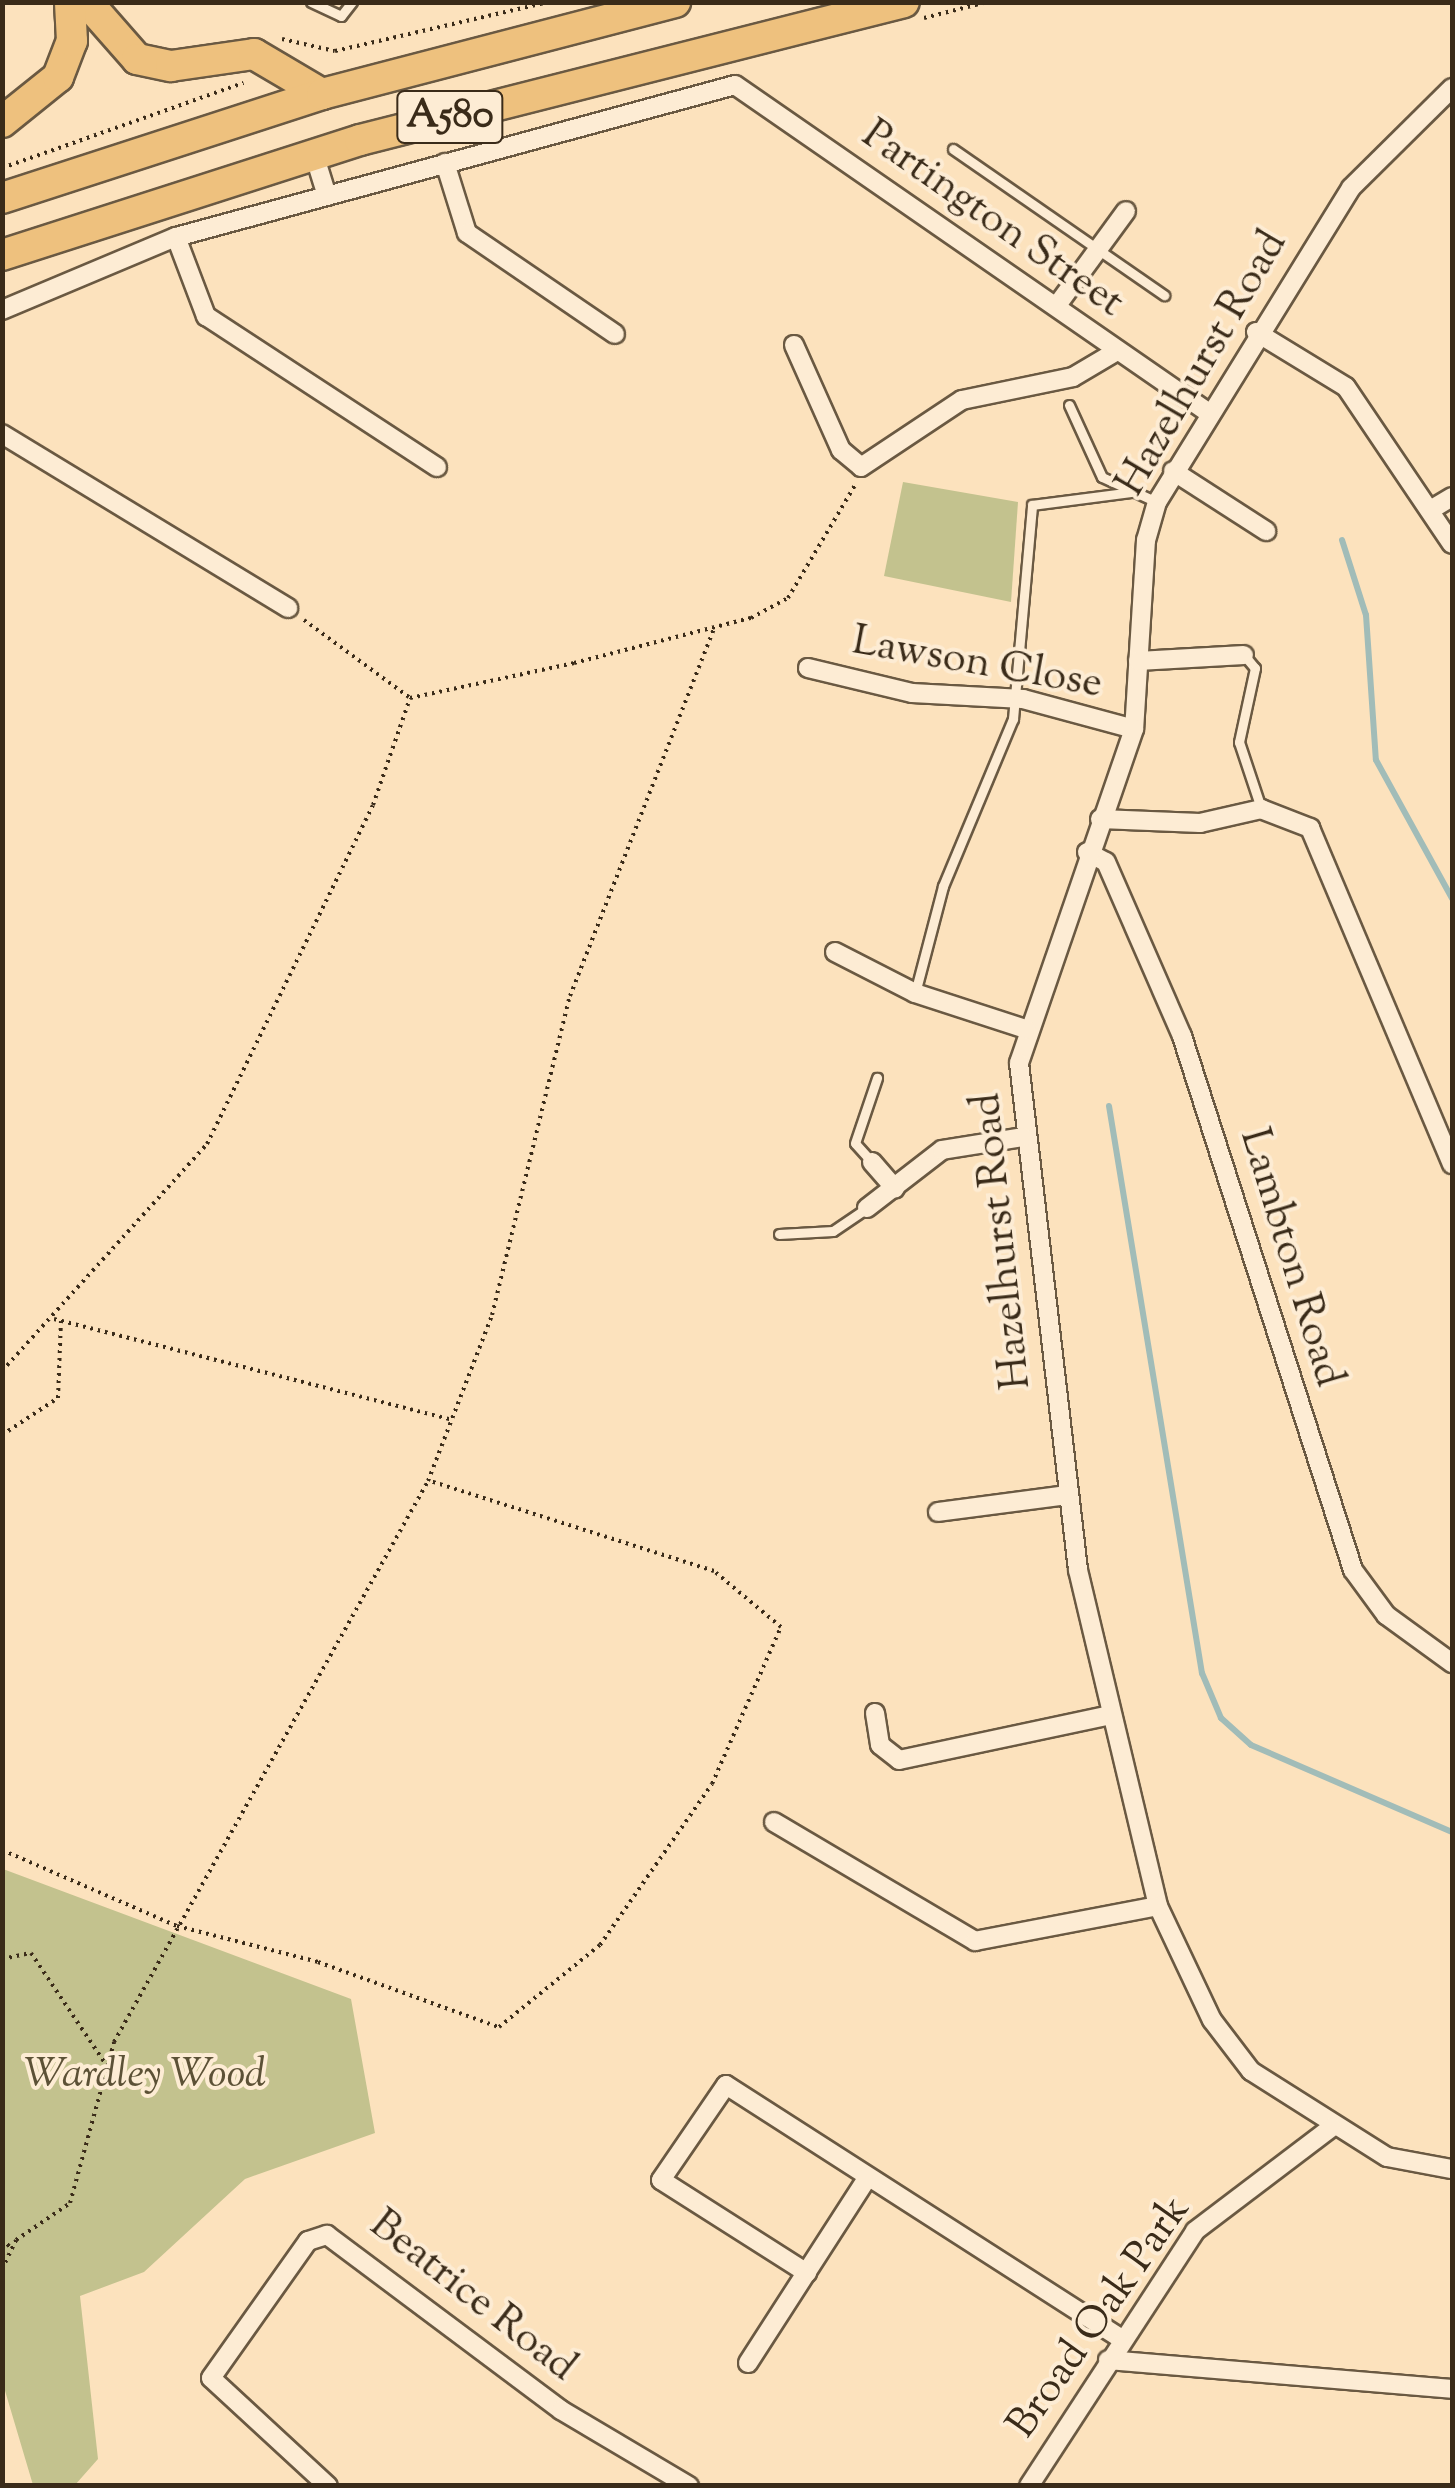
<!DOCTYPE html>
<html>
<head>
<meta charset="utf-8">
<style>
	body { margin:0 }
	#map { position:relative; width:1455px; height:2488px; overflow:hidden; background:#fce2bd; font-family:"Sorts Mill Goudy",serif }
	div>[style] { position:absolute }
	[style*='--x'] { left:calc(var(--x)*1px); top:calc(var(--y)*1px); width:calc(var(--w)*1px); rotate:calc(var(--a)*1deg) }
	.green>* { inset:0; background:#c3c28e }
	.stream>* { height:6px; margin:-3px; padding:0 3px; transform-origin:3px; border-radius:3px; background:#a1bcb8 }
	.path>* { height:4px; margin-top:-2px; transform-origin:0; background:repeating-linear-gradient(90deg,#3a2b19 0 2.5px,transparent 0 7.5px) }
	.roads { filter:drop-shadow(2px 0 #6a5942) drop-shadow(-2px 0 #6a5942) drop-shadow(0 2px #6a5942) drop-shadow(0 -2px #6a5942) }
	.service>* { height:9px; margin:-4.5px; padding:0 4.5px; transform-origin:4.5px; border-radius:4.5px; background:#fdecd4 }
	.minor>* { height:18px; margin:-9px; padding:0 9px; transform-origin:9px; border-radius:9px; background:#fdecd4 }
	.trunk>* { height:30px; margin:-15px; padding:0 15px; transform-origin:15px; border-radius:15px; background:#eec17e }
	span { translate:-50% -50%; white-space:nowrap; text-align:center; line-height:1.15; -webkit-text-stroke:8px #fdecd4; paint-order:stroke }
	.shield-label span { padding:2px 8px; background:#fdecd4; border:2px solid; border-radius:8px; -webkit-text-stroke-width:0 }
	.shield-label { font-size:40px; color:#3a2b19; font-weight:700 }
	.street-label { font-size:42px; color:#3a2b19 }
	.park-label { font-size:42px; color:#5c5136; font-style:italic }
	.frame { position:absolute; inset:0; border:5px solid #3a2b19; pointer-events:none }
</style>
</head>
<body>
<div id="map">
	<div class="green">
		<i style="clip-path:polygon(903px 482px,1018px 502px,1011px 602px,884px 576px)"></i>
		<i style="clip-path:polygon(3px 1869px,351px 1999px,375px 2133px,245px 2179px,144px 2272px,80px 2296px,98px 2459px,75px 2485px,33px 2485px,3px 2384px)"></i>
	</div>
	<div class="stream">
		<i style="--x:1342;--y:540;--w:79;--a:72.3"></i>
		<i style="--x:1366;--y:615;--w:145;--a:86.1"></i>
		<i style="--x:1376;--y:760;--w:158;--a:61.2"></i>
		<i style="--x:1109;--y:1106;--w:575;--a:80.69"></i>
		<i style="--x:1202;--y:1673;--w:49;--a:67.1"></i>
		<i style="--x:1221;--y:1718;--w:40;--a:42"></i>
		<i style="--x:1251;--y:1745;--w:219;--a:23.4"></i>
	</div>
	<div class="path">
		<i style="--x:924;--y:18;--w:65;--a:-14.3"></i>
		<i style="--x:282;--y:39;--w:54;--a:12.8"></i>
		<i style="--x:335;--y:51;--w:220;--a:-12.9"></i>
		<i style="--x:2;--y:168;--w:256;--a:-19.4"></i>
		<i style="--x:304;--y:620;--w:132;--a:36.3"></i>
		<i style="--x:410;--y:698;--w:168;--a:-12"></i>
		<i style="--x:574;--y:663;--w:183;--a:-14.3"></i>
		<i style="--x:751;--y:618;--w:42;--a:-28.4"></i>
		<i style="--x:788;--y:598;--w:131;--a:-59.3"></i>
		<i style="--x:54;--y:1319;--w:411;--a:14.2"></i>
		<i style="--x:2;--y:1371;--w:306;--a:-47.9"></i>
		<i style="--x:207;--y:1144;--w:377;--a:-63.9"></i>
		<i style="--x:373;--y:805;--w:113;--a:-70.9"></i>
		<i style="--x:2;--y:1435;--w:67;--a:-33.5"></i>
		<i style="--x:58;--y:1398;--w:77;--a:-87.8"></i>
		<i style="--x:2;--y:1850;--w:191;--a:23.5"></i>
		<i style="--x:177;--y:1926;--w:146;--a:14.3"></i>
		<i style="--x:318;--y:1962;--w:192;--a:19.8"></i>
		<i style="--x:499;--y:2027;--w:130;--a:-39.1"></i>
		<i style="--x:600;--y:1945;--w:196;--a:-55.2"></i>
		<i style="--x:712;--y:1784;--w:171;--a:-66.3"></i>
		<i style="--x:781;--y:1627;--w:87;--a:-140.1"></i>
		<i style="--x:714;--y:1571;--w:298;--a:-162.4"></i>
		<i style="--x:2;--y:1959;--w:30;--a:-12"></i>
		<i style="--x:31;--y:1953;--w:136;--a:56.1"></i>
		<i style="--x:2;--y:2239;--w:14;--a:45"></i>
		<i style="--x:2;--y:2269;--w:32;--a:-64"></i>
		<i style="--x:16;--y:2240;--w:65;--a:-34.4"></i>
		<i style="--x:70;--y:2203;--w:167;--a:-74.7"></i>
		<i style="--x:114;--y:2042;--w:643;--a:-60.76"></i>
		<i style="--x:428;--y:1481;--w:178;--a:-68.9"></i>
		<i style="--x:492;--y:1315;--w:328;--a:-76.3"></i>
		<i style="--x:570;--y:996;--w:395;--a:-68.6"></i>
	</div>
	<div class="roads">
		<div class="service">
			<i style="--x:311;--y:2;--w:33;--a:25"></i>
			<i style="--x:341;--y:16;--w:18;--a:-52"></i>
			<i style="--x:953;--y:149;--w:257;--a:34.7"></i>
			<i style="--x:1069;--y:405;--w:79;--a:65.4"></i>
			<i style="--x:1102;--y:477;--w:60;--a:24.4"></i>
			<i style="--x:1244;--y:655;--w:17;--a:50"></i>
			<i style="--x:1255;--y:668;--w:76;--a:102.2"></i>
			<i style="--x:1239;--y:742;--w:70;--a:71.6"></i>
			<i style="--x:915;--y:993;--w:111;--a:-75.3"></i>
			<i style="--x:943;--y:886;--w:181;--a:-67.3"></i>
			<i style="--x:1013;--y:719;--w:215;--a:-84.9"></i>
			<i style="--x:1032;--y:505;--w:101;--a:-7.4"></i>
			<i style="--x:872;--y:1162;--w:25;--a:-132"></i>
			<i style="--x:855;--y:1143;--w:69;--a:-71.3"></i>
			<i style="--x:779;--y:1234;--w:54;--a:-3.2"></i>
			<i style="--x:833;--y:1231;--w:41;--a:-34.1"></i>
		</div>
		<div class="minor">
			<i style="--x:1452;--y:88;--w:142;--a:135.3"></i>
			<i style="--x:1351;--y:188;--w:369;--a:121.7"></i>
			<i style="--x:1157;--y:502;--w:40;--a:106"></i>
			<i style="--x:1146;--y:540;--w:189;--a:93.6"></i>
			<i style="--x:1134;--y:729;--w:353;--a:109"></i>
			<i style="--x:1019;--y:1063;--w:510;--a:83.36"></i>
			<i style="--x:1078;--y:1570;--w:345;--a:76.6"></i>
			<i style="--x:1158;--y:1906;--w:126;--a:64.7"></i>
			<i style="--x:1212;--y:2020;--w:64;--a:52.6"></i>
			<i style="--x:1251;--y:2071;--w:161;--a:32.3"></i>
			<i style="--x:1387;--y:2157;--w:66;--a:10.5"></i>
			<i style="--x:314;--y:154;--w:44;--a:72.8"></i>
			<i style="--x:445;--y:163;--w:73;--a:72.6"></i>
			<i style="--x:467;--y:233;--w:179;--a:34.3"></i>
			<i style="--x:176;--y:237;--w:85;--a:69.2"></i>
			<i style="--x:206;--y:316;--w:276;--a:33.2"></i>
			<i style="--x:1058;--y:304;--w:115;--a:-53.8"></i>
			<i style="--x:2;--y:310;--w:189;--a:-22.8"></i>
			<i style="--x:176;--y:237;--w:579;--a:-15.21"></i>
			<i style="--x:735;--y:85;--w:576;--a:34.68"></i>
			<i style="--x:1256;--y:332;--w:105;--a:31.4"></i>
			<i style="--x:1346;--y:387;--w:189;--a:56"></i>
			<i style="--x:794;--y:345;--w:115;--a:65.9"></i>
			<i style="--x:841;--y:450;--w:26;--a:40"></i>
			<i style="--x:861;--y:467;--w:121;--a:-33.6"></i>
			<i style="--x:962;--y:400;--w:113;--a:-11.7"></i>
			<i style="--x:1073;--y:377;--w:51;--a:-30.6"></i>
			<i style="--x:2;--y:434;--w:335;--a:31.3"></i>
			<i style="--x:1173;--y:471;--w:111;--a:32.8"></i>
			<i style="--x:1432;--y:509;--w:23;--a:-31"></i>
			<i style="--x:1138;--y:661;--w:106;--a:-3.2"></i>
			<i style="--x:808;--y:668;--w:107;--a:13.5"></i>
			<i style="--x:912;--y:693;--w:111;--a:3.1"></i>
			<i style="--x:1023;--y:699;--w:115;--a:15.1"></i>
			<i style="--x:1100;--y:819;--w:100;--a:2.3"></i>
			<i style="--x:1200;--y:823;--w:63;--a:-12.9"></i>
			<i style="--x:1261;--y:809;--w:53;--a:21.2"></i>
			<i style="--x:1310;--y:828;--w:365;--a:67.1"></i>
			<i style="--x:1087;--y:852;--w:21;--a:28"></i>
			<i style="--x:1106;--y:862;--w:190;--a:66.4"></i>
			<i style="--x:1182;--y:1036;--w:561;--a:72.24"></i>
			<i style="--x:1353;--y:1570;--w:56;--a:53.7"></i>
			<i style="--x:1386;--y:1615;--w:82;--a:36"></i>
			<i style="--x:835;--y:952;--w:90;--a:27.1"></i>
			<i style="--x:915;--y:993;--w:117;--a:18"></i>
			<i style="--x:872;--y:1162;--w:35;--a:49"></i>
			<i style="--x:867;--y:1208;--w:95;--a:-37.7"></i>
			<i style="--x:942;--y:1150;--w:82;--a:-9.1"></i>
			<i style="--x:938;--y:1512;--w:131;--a:-7.5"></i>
			<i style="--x:875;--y:1713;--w:32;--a:81"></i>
			<i style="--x:880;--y:1745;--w:24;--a:38"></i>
			<i style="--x:899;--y:1760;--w:217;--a:-12"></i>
			<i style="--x:774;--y:1822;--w:234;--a:30.6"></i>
			<i style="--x:975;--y:1941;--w:186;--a:-10.8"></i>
			<i style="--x:807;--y:2273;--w:173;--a:-147.5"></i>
			<i style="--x:661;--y:2180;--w:115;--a:-55.6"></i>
			<i style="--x:726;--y:2085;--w:470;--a:32.7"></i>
			<i style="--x:1108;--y:2360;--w:345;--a:4.8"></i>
			<i style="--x:748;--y:2363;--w:220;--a:-57.2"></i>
			<i style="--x:328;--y:2486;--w:159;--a:-137.3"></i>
			<i style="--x:211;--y:2378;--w:168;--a:-54.7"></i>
			<i style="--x:308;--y:2241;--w:20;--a:-18"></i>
			<i style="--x:327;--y:2235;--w:292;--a:36.8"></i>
			<i style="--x:561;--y:2410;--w:149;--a:30.7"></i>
			<i style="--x:1029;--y:2486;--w:304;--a:-56.9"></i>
			<i style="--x:1195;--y:2231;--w:172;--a:-37.2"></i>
		</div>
		<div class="trunk">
			<i style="--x:87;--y:2;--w:76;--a:48.7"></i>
			<i style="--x:137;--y:59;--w:35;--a:12"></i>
			<i style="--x:171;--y:66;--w:84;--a:-8.2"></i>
			<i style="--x:254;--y:54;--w:79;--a:30.5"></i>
			<i style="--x:2;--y:122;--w:72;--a:-38.8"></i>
			<i style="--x:58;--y:77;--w:39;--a:-69"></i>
			<i style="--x:72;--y:41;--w:39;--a:-93"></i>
			<i style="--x:2;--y:198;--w:336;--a:-18"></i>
			<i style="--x:322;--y:94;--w:365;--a:-14.6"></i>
			<i style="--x:2;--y:255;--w:376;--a:-17.8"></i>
			<i style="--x:360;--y:140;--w:561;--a:-14.23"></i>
		</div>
	</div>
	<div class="shield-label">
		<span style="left:450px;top:117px">A580</span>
	</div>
	<div class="street-label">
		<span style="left:992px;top:220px;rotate:35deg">Partington Street</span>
		<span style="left:1203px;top:364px;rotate:-60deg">Hazelhurst Road</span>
		<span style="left:977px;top:664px;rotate:10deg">Lawson Close</span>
		<span style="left:1003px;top:1241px;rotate:-96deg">Hazelhurst Road</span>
		<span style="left:1290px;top:1258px;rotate:73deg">Lambton Road</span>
		<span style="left:472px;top:2297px;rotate:38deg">Beatrice Road</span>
		<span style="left:1100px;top:2318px;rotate:-55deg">Broad Oak Park</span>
	</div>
	<div class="park-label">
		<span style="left:145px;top:2076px">Wardley Wood</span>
	</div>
	<div class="frame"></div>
</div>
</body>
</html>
